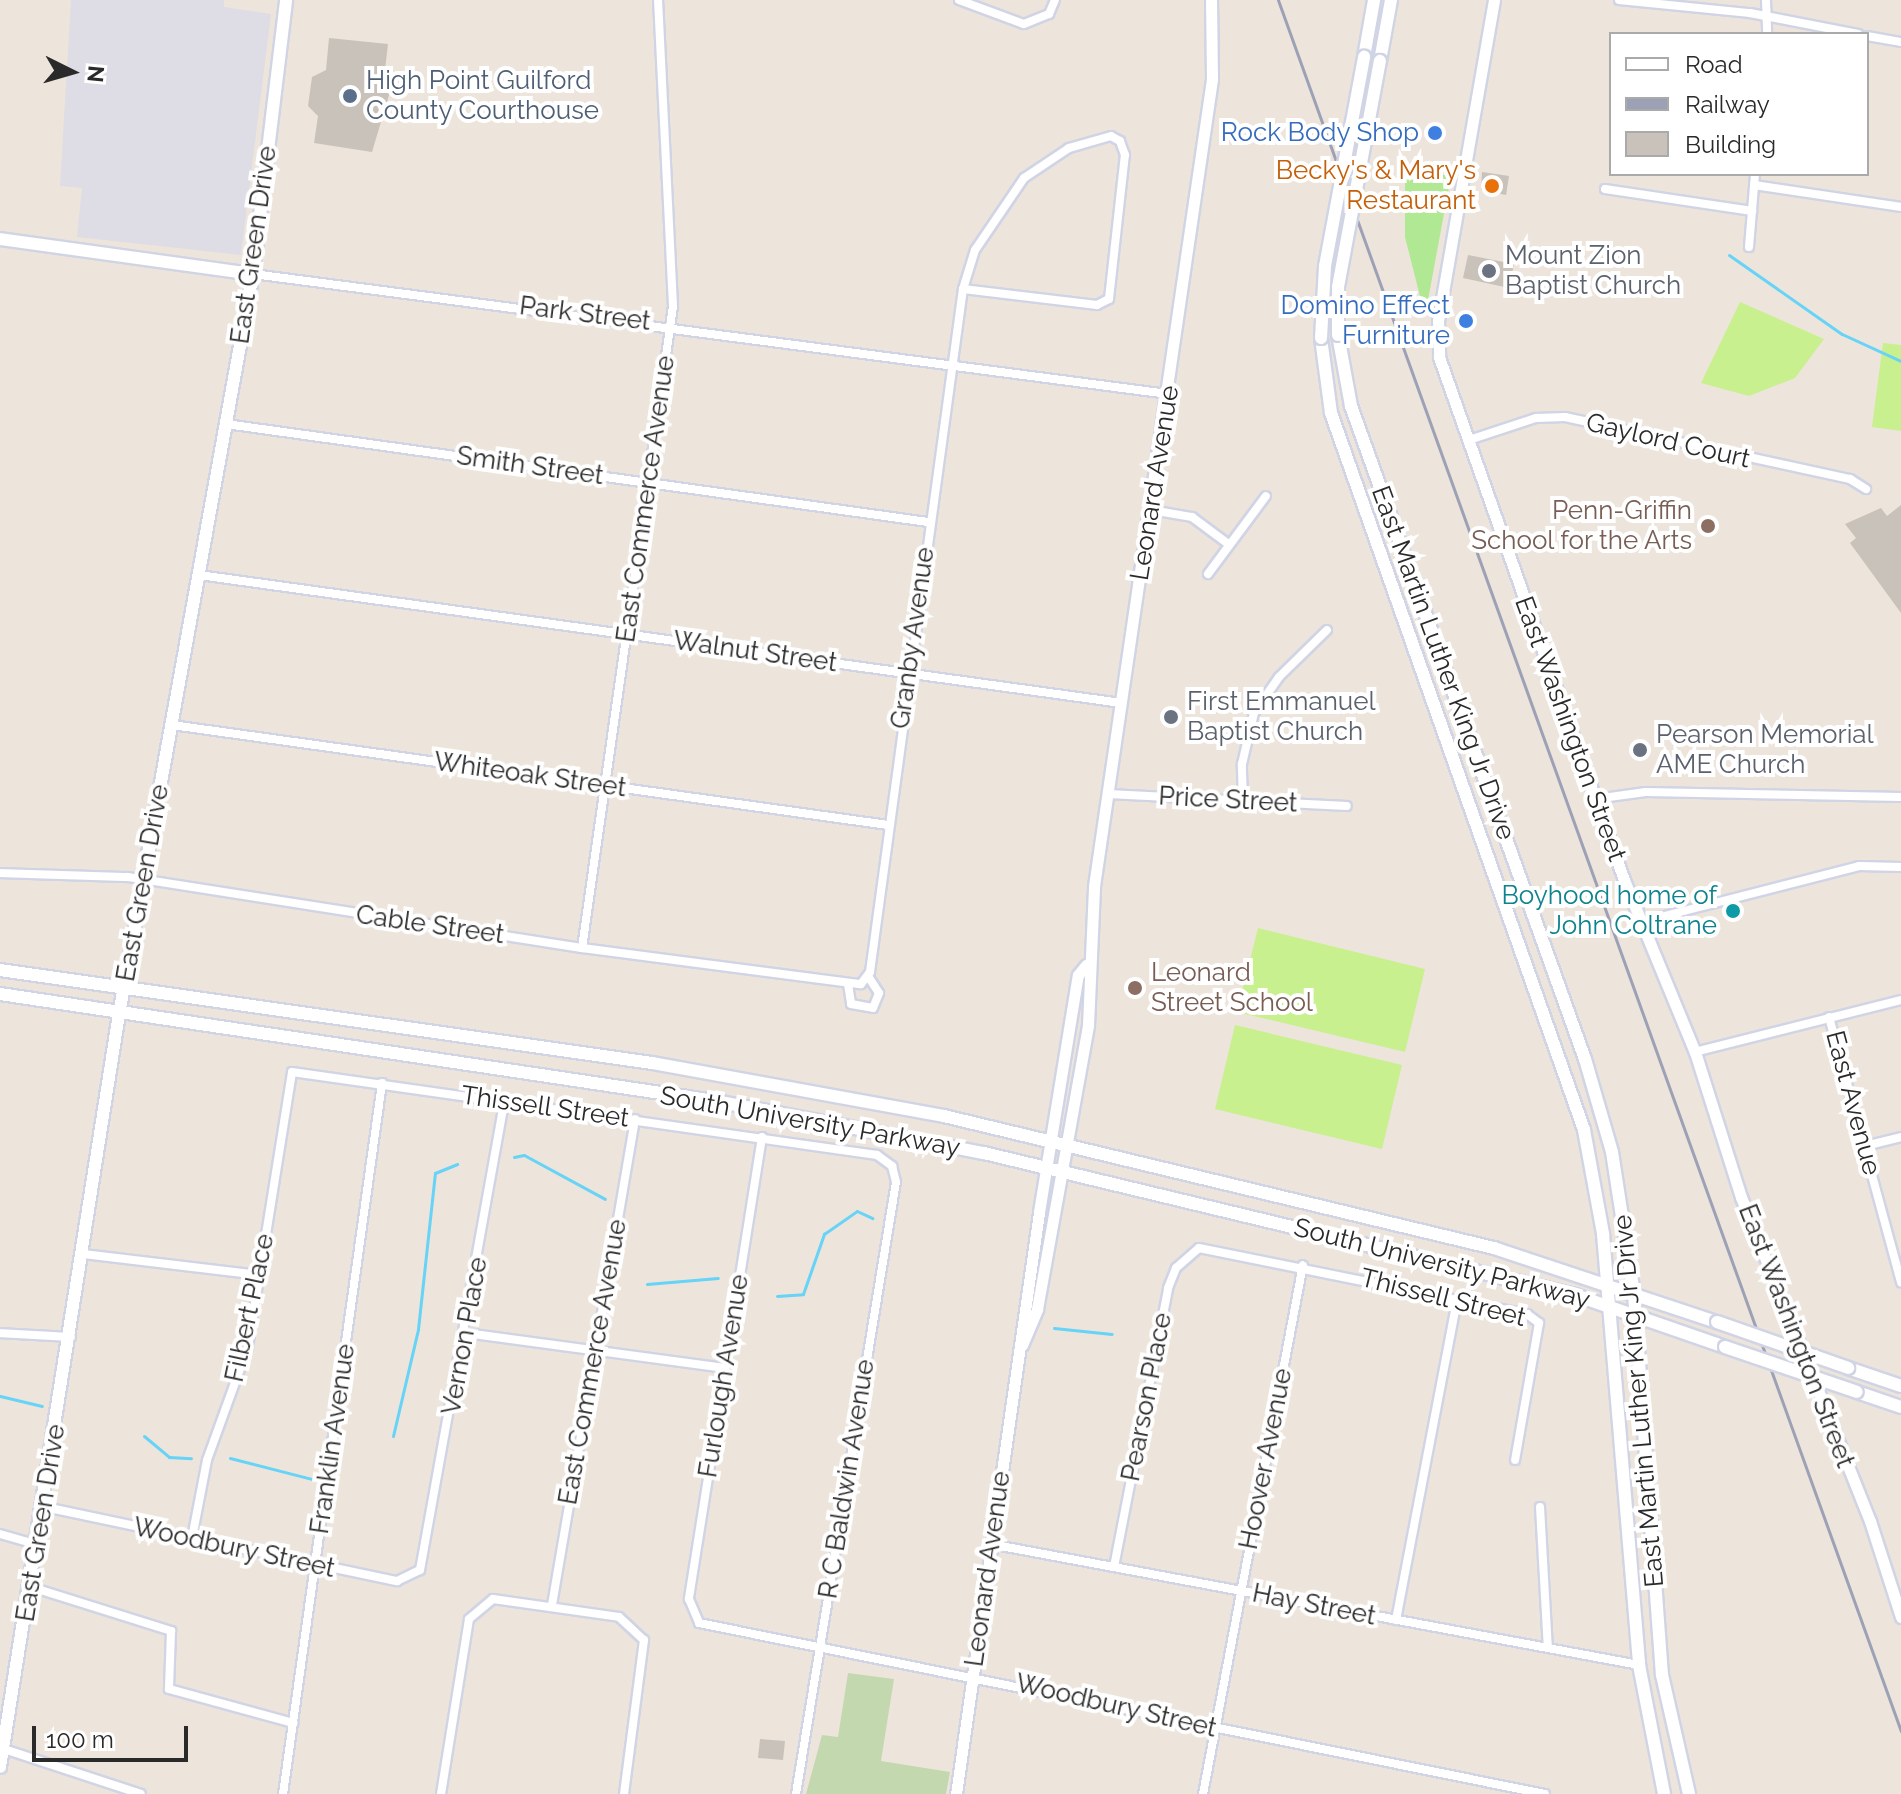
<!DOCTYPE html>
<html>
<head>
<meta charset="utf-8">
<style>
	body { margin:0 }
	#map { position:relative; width:1901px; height:1794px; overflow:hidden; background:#ede5db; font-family:Raleway,sans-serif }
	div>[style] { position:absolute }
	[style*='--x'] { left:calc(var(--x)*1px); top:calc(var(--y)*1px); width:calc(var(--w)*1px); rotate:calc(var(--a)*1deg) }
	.industrial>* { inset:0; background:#dedce5 }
	.green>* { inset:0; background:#b1e893 }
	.cemetery>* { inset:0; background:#c4d8b0 }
	.pitch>* { inset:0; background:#c8f08e }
	.stream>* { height:3px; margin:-1.5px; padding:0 1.5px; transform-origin:1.5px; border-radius:1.5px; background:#66d3f7 }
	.building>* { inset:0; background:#c8c2ba }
	.roads { filter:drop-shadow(2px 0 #d0d4e4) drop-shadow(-2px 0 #d0d4e4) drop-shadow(0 2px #d0d4e4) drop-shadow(0 -2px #d0d4e4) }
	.minor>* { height:8px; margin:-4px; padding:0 4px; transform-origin:4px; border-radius:4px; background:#fff }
	.tertiary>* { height:11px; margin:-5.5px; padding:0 5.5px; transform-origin:5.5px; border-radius:5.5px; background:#fff }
	.secondary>* { height:12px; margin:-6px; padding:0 6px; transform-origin:6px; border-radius:6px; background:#fff }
	.rail>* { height:3px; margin:-1.5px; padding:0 1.5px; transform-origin:1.5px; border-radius:1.5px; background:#9da1b6 }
	.bridges { filter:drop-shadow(2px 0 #d0d4e4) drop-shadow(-2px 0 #d0d4e4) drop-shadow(0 2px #d0d4e4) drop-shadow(0 -2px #d0d4e4) }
	.secondary-bridge>* { height:12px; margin:-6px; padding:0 6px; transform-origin:6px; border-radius:6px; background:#fff }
	.dots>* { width:22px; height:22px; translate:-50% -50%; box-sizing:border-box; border:4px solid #fff; border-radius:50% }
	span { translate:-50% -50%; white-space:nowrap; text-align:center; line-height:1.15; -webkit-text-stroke:8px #fff; paint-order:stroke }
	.service-label { font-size:26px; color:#4e5e75 }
	.left { translate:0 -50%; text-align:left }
	.shop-label { font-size:26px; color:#366cbe }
	.right { translate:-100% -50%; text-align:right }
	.food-label { font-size:26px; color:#c56008 }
	.street-label { font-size:26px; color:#2a2a2a }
	.worship-label { font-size:26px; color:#5b616d }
	.education-label { font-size:26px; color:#785e54 }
	.culture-label { font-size:26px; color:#0d838f }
	.legend { position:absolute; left:1609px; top:32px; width:260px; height:144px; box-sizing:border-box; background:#fff; border:2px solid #aaa; margin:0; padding:10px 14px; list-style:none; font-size:24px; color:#2a2a2a }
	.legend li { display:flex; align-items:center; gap:16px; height:40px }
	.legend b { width:40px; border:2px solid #aaa }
	.north { position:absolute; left:32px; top:32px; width:80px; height:80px; -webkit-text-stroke:6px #fff; paint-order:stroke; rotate:95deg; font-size:22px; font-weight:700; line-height:32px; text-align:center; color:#2a2a2a }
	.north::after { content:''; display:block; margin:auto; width:28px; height:36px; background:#2a2a2a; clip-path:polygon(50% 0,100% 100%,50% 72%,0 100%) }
	.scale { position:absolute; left:32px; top:1726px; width:156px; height:36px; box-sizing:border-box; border:4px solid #2a2a2a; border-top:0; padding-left:10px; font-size:24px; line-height:28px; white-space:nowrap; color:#2a2a2a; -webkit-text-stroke:6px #fff; paint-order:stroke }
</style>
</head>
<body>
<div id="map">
	<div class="industrial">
		<i style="clip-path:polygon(71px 0,224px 0,224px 7px,271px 14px,241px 255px,77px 237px,82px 188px,60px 186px)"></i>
	</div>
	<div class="green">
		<i style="clip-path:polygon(1405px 169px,1451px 176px,1425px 316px,1405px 237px)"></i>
	</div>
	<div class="cemetery">
		<i style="clip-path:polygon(848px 1673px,894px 1679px,881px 1761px,950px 1772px,946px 1794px,806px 1794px,822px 1735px,838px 1737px)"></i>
	</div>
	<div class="pitch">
		<i style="clip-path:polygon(1740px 302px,1824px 339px,1795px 378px,1749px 396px,1701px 383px)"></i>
		<i style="clip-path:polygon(1883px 343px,1901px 345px,1901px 431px,1872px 427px)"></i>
		<i style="clip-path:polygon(1258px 928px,1425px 969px,1405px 1052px,1237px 1012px)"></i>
		<i style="clip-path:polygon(1235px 1025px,1402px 1065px,1382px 1149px,1215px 1109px)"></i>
	</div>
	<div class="stream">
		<i style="--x:1729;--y:255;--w:138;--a:35"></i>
		<i style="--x:1842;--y:334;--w:65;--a:24.6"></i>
		<i style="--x:514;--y:1157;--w:10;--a:-11"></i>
		<i style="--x:524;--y:1155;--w:92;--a:28.5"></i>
		<i style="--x:647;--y:1284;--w:71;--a:-4.8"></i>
		<i style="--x:777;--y:1296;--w:26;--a:-4"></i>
		<i style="--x:803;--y:1294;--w:64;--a:-70.7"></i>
		<i style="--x:824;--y:1234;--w:40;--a:-34.9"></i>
		<i style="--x:857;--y:1211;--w:17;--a:25"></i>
		<i style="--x:1054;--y:1328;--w:58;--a:5.9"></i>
		<i style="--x:0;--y:1396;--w:43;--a:13.4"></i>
		<i style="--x:144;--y:1436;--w:33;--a:40"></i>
		<i style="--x:169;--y:1457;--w:22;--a:3"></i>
		<i style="--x:393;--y:1436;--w:110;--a:-76.8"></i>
		<i style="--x:418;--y:1329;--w:157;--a:-83.8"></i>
		<i style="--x:435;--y:1173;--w:24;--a:-22"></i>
		<i style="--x:230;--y:1458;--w:85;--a:14.4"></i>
	</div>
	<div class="building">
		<i style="clip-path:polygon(329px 38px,388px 44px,384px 78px,392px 85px,372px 152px,314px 143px,318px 116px,308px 106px,312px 77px,326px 70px)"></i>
		<i style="clip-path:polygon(1482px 172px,1509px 176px,1506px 195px,1481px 190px)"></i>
		<i style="clip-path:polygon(1468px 255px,1514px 264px,1509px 288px,1463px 278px)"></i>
		<i style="clip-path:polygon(1901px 505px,1901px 613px,1850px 543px,1856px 538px,1845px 524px,1881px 508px,1887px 516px)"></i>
		<i style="clip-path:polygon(760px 1739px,785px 1741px,783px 1760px,758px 1758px)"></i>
	</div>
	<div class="roads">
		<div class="minor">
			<i style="--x:959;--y:0;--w:69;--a:20.3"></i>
			<i style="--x:1024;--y:24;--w:27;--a:-22"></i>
			<i style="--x:1049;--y:14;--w:15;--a:-67"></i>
			<i style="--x:1619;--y:0;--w:132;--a:5.7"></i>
			<i style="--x:1750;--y:13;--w:110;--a:11"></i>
			<i style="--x:1766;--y:0;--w:34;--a:88"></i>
			<i style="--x:1867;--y:36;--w:35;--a:10"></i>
			<i style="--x:1754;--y:185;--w:149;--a:8.5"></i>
			<i style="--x:1605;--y:189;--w:149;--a:8.5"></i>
			<i style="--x:1749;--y:247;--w:73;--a:-85.3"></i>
			<i style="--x:253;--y:274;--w:923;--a:7.47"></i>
			<i style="--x:226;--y:424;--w:709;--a:7.95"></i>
			<i style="--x:1469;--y:440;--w:71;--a:-18.2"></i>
			<i style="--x:1536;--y:418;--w:29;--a:-2"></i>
			<i style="--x:1565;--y:417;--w:292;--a:12.3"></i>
			<i style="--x:1850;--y:479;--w:19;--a:32"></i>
			<i style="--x:1151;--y:510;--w:42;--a:9.7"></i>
			<i style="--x:1192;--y:517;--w:44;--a:36.6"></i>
			<i style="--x:1208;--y:574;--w:97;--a:-53.4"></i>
			<i style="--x:199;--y:575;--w:932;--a:7.9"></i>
			<i style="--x:172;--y:725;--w:723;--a:7.95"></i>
			<i style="--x:1108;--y:794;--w:239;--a:2.9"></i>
			<i style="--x:1595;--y:799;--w:51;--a:-7.8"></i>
			<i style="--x:1646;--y:792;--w:255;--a:1.1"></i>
			<i style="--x:1243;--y:800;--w:36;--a:-92"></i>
			<i style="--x:1242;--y:764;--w:52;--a:-76.8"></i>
			<i style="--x:1254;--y:713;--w:44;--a:-55.2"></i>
			<i style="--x:1279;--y:677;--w:67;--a:-44.4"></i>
			<i style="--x:0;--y:873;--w:128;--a:1.8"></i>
			<i style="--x:128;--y:877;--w:460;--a:8.9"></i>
			<i style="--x:582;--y:948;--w:281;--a:7.4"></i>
			<i style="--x:861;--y:984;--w:15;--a:-53"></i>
			<i style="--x:870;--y:972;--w:689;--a:-82.25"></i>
			<i style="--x:963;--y:289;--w:135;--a:6.8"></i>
			<i style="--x:1097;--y:305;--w:13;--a:-27"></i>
			<i style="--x:1109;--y:299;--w:145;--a:-83.7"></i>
			<i style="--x:1125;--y:155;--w:15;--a:-110"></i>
			<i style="--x:1120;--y:141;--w:10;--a:-151"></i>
			<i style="--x:1111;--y:136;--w:44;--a:164.1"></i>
			<i style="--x:1069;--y:148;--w:54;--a:146.3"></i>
			<i style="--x:1024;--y:178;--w:87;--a:124.2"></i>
			<i style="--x:975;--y:250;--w:41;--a:107.1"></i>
			<i style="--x:1641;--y:922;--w:225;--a:-14.4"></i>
			<i style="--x:1859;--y:866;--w:42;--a:1.4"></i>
			<i style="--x:582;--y:948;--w:648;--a:-81.93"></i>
			<i style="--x:673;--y:306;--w:306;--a:-92.8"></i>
			<i style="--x:848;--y:984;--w:20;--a:81"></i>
			<i style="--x:851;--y:1004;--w:22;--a:10"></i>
			<i style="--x:873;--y:1008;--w:16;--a:-68"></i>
			<i style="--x:879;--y:993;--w:20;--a:-123"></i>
			<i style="--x:1829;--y:1017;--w:275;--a:74.8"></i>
			<i style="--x:1695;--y:1052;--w:212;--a:-14.2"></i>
			<i style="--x:762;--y:1137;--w:468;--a:99"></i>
			<i style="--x:689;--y:1599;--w:26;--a:67"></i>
			<i style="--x:699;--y:1623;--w:863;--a:11.43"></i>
			<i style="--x:1865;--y:1146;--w:37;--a:-14"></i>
			<i style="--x:83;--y:1254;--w:178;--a:6.8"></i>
			<i style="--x:0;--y:1333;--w:71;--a:3.2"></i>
			<i style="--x:466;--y:1333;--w:261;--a:7.7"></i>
			<i style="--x:45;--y:1507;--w:360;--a:11.9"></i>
			<i style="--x:397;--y:1581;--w:25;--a:-26"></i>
			<i style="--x:420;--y:1570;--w:476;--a:-79.8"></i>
			<i style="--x:1540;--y:1507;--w:141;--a:86.8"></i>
			<i style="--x:0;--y:1534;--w:40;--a:16"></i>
			<i style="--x:192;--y:1538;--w:79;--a:-79.1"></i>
			<i style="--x:207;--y:1460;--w:120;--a:-70.1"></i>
			<i style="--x:248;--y:1347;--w:278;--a:-80.9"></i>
			<i style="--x:292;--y:1072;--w:591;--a:8.08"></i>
			<i style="--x:877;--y:1155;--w:19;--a:36"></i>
			<i style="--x:892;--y:1166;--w:16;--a:76"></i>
			<i style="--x:896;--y:1182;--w:620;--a:99.28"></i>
			<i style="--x:990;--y:1544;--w:660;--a:10.56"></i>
			<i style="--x:1114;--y:1567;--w:284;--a:-79"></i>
			<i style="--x:1168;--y:1288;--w:22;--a:-68"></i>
			<i style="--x:1176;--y:1268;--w:30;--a:-41"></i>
			<i style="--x:1199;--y:1248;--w:335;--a:11.4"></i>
			<i style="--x:1527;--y:1314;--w:15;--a:37"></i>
			<i style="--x:1539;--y:1323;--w:139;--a:99.9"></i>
			<i style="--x:31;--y:1587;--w:147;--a:17.4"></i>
			<i style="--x:171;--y:1631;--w:58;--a:92"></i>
			<i style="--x:169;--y:1689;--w:129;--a:15.3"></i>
			<i style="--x:552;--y:1605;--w:493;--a:-80.3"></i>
			<i style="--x:1396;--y:1620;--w:327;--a:-79.2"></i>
			<i style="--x:1;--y:1748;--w:147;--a:18.2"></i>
			<i style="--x:283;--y:1794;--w:718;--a:-82.07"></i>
			<i style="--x:441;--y:1794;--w:177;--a:-80.9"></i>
			<i style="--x:469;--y:1619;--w:31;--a:-40"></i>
			<i style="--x:493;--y:1599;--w:127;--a:8.1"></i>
			<i style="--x:619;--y:1617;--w:34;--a:43"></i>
			<i style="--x:644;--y:1640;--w:155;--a:97.4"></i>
			<i style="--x:1203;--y:1794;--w:538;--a:-79.3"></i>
		</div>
		<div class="tertiary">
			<i style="--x:1494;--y:0;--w:326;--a:99.9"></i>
			<i style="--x:1438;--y:321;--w:36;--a:88"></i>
			<i style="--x:1439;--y:357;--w:555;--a:70.52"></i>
			<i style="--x:1624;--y:880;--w:186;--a:67.6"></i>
			<i style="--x:1695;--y:1052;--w:152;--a:72.4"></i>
			<i style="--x:1741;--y:1197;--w:349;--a:68.3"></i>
			<i style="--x:1870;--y:1521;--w:101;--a:72.1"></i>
			<i style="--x:1022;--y:1345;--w:39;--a:-67"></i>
			<i style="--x:1037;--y:1309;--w:289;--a:-79.8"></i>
			<i style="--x:1088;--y:1025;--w:139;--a:-87.5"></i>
			<i style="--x:1094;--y:886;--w:816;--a:-81.68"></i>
			<i style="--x:1212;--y:79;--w:79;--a:-90.7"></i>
			<i style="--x:956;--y:1794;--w:588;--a:-81.88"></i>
			<i style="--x:1039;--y:1212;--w:240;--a:-80.7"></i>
			<i style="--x:1078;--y:975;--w:13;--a:-51"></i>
		</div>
		<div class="secondary">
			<i style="--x:1364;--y:57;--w:58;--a:-80"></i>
			<i style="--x:1380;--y:61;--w:62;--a:-79.8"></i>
			<i style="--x:0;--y:239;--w:255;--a:7.9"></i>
			<i style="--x:1338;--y:335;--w:72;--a:79.6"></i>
			<i style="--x:1351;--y:406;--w:694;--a:70.29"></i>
			<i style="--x:1585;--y:1059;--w:97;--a:73.8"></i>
			<i style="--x:1612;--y:1152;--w:144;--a:81.2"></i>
			<i style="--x:1634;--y:1294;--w:382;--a:85.8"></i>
			<i style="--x:1662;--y:1675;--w:122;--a:77.2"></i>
			<i style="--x:1321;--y:338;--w:76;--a:82.4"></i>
			<i style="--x:1331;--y:413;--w:760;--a:70.56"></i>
			<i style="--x:1584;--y:1130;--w:106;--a:79.6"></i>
			<i style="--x:1603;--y:1234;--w:433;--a:85.2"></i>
			<i style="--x:1639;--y:1665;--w:131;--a:79"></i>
			<i style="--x:0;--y:970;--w:659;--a:8.12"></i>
			<i style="--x:652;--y:1063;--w:297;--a:10.3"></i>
			<i style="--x:944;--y:1116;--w:566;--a:13.5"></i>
			<i style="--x:1494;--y:1248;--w:235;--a:18.4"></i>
			<i style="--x:0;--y:994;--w:729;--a:8.52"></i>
			<i style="--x:721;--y:1102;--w:268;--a:11"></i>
			<i style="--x:984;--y:1153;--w:608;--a:13.51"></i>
			<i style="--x:1575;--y:1295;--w:159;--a:19.1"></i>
			<i style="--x:1848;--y:1368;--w:56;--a:18.8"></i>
			<i style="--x:1857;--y:1392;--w:46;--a:18.8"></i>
			<i style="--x:0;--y:1767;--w:762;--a:-81.02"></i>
			<i style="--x:119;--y:1014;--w:752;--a:-79.74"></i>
			<i style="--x:253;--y:274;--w:276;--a:-83.1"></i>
		</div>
	</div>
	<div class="rail">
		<i style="--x:1278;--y:0;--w:1840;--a:70.21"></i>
	</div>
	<div class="bridges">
		<div class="secondary-bridge">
			<i style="--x:1338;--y:335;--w:48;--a:-90"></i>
			<i style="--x:1338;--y:287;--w:230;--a:-79.5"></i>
			<i style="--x:1321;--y:338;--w:72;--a:-86.8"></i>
			<i style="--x:1325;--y:266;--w:213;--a:-79.4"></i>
			<i style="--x:1717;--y:1322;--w:139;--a:19.3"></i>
			<i style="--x:1725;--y:1347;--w:139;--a:18.8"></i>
		</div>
	</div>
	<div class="dots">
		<i style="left:350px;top:96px;background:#5c6f8a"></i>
		<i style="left:1435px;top:133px;background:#3f7fe0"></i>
		<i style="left:1492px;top:186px;background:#e8710a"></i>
		<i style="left:1489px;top:271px;background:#6b7280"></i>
		<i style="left:1466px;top:321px;background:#3f7fe0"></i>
		<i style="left:1708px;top:526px;background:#8d6e63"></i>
		<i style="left:1171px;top:717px;background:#6b7280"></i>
		<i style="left:1640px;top:750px;background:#6b7280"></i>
		<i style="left:1733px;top:911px;background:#0f9aa8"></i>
		<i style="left:1135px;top:988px;background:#8d6e63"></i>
	</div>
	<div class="service-label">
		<span class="left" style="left:366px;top:96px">High Point Guilford<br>County Courthouse</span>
	</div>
	<div class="shop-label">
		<span class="right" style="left:1419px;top:133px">Rock Body Shop</span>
		<span class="right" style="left:1450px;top:321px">Domino Effect<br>Furniture</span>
	</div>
	<div class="food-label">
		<span class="right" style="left:1476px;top:186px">Becky's &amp; Mary's<br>Restaurant</span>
	</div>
	<div class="street-label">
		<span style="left:254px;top:245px;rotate:-82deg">East Green Drive</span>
		<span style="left:585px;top:314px;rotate:7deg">Park Street</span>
		<span style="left:1668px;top:441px;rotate:13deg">Gaylord Court</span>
		<span style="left:530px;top:466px;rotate:8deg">Smith Street</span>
		<span style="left:1155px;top:483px;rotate:-81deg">Leonard Avenue</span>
		<span style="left:646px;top:499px;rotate:-82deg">East Commerce Avenue</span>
		<span style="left:913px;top:638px;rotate:-82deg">Granby Avenue</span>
		<span style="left:755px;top:652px;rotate:8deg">Walnut Street</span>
		<span style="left:1443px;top:663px;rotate:70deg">East Martin Luther King Jr Drive</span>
		<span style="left:1570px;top:729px;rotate:70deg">East Washington Street</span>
		<span style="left:530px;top:775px;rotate:8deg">Whiteoak Street</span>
		<span style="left:1228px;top:800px;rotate:3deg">Price Street</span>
		<span style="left:143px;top:883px;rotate:-80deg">East Green Drive</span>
		<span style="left:430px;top:925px;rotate:8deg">Cable Street</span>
		<span style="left:1853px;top:1103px;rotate:75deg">East Avenue</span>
		<span style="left:545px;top:1107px;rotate:8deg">Thissell Street</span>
		<span style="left:810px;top:1122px;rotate:10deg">South University Parkway</span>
		<span style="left:1442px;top:1264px;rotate:14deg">South University Parkway</span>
		<span style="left:1443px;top:1298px;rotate:14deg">Thissell Street</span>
		<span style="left:250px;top:1308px;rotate:-78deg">Filbert Place</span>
		<span style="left:465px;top:1336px;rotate:-80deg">Vernon Place</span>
		<span style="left:1796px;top:1336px;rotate:69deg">East Washington Street</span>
		<span style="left:593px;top:1362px;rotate:-80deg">East Commerce Avenue</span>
		<span style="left:724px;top:1376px;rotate:-81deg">Furlough Avenue</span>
		<span style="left:1147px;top:1397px;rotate:-79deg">Pearson Place</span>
		<span style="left:1639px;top:1401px;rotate:-95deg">East Martin Luther King Jr Drive</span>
		<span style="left:333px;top:1439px;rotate:-82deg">Franklin Avenue</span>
		<span style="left:1266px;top:1459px;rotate:-79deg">Hoover Avenue</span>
		<span style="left:847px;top:1479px;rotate:-81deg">R C Baldwin Avenue</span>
		<span style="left:41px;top:1523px;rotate:-81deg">East Green Drive</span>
		<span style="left:234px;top:1548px;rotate:12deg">Woodbury Street</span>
		<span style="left:988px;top:1569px;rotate:-82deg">Leonard Avenue</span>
		<span style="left:1314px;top:1605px;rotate:11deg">Hay Street</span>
		<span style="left:1116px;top:1706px;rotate:13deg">Woodbury Street</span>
	</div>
	<div class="worship-label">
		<span class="left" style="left:1505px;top:271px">Mount Zion<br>Baptist Church</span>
		<span class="left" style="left:1187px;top:717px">First Emmanuel<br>Baptist Church</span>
		<span class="left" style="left:1656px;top:750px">Pearson Memorial<br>AME Church</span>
	</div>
	<div class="education-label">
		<span class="right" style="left:1692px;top:526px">Penn-Griffin<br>School for the Arts</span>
		<span class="left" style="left:1151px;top:988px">Leonard<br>Street School</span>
	</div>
	<div class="culture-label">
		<span class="right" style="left:1717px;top:911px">Boyhood home of<br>John Coltrane</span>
	</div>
	<ul class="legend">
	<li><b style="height:10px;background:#fff"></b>Road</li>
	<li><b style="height:10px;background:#9da1b6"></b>Railway</li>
	<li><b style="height:22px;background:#c8c2ba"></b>Building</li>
	</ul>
	<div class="north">N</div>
	<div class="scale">100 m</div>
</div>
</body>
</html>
